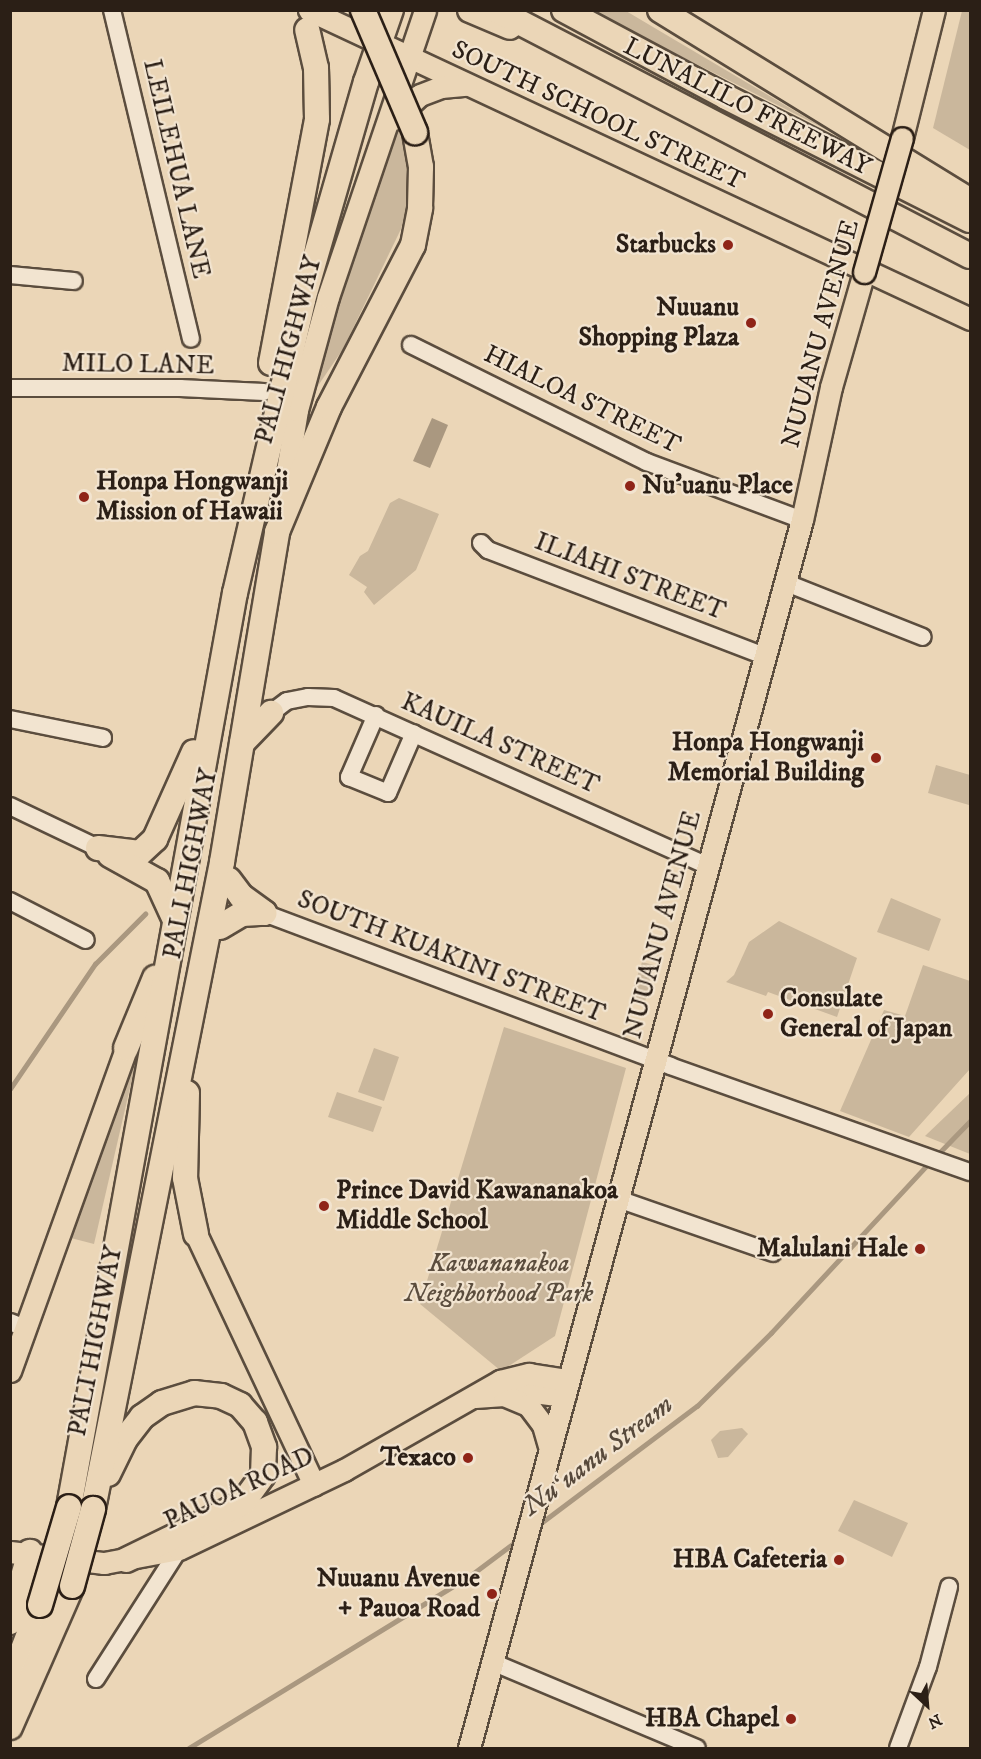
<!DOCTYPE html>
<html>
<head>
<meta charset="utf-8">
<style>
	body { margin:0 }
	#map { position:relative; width:981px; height:1759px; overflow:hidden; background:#ebd6b7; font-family:"IM FELL DW Pica",serif }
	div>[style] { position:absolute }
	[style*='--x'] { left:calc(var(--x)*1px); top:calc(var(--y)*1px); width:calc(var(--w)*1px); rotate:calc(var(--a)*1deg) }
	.green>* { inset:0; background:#cab79c }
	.water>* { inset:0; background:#aa9880 }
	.stream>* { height:4.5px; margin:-2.25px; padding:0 2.25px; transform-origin:2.25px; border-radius:2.25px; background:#aa9880 }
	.roads { filter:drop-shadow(2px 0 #5b4d3e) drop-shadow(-2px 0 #5b4d3e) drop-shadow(0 2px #5b4d3e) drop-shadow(0 -2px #5b4d3e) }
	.minor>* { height:16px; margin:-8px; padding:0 8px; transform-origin:8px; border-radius:8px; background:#f2e4d0 }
	.major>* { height:21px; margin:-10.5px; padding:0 10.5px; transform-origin:10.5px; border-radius:10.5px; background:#ebd6b7 }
	.highway>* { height:24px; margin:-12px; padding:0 12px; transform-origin:12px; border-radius:12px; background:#ebd6b7 }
	.bridges { filter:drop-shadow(2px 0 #2b1f16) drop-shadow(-2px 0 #2b1f16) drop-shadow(0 2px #2b1f16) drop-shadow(0 -2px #2b1f16) }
	.major-bridge>* { height:21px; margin:-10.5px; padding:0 10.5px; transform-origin:10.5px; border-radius:10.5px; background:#ebd6b7 }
	.highway-bridge>* { height:24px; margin:-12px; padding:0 12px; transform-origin:12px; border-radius:12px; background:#ebd6b7 }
	.dots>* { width:16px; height:16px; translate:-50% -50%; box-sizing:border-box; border:3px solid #f2e4d0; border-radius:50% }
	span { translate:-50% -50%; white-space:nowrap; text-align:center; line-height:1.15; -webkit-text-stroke:4.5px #f2e4d0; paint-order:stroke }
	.street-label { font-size:26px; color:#2b1f16 }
	.poi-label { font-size:26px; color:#2b1f16; font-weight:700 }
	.right { translate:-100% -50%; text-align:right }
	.left { translate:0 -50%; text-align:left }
	.park-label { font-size:26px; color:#5b4d3e; font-style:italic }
	.water-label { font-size:27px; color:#57493b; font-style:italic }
	.frame { position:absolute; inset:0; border:12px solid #2b1f16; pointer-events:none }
	.north { position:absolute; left:897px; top:1675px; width:60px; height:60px; -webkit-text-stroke:4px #f2e4d0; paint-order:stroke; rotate:154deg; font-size:16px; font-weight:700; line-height:24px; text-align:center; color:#2b1f16 }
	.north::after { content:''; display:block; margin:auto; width:21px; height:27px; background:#2b1f16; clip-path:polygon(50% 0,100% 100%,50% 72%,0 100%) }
</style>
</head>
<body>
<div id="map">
	<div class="green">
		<i style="clip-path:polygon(587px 11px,626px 11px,827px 130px,643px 37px)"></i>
		<i style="clip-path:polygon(962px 11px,970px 11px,970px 150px,933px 128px)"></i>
		<i style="clip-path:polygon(397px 119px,409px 169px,409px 197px,401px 229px,343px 349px,311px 396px,316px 362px)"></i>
		<i style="clip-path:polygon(399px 498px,439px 514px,416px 570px,374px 605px,364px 592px,367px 587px,349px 575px,360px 556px,368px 551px,390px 503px)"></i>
		<i style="clip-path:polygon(936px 765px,970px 775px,969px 805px,928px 793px)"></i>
		<i style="clip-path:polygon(891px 898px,941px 919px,929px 951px,877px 932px)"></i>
		<i style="clip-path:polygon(779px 921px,857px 958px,837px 1017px,768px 992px,766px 996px,726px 982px,734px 975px,749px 942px)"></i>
		<i style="clip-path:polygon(642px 962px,654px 965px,645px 1002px,631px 995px)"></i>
		<i style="clip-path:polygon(923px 965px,970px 981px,970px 1069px,909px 1137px,840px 1111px,884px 1010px,905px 1016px)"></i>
		<i style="clip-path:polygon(504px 1027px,626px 1068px,555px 1336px,501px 1371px,420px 1304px)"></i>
		<i style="clip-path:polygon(374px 1048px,399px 1057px,384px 1101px,358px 1092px)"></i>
		<i style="clip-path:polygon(138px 1053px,94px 1244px,67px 1237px)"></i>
		<i style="clip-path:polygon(337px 1092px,382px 1107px,373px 1132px,328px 1117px)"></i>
		<i style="clip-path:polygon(970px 1093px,970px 1154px,925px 1136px)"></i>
		<i style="clip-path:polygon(742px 1428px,748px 1434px,728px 1457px,718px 1458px,711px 1440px,720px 1431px)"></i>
		<i style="clip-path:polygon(854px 1500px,908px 1523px,892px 1557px,838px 1531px)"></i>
	</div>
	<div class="water">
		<i style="clip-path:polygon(432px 418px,448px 425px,430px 468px,413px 461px)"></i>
	</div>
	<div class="stream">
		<i style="--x:10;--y:1089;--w:151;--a:-55.8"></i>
		<i style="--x:95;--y:964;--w:71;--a:-45"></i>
		<i style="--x:936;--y:1156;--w:49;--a:-45.8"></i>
		<i style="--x:537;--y:1526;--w:200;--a:-36.9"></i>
		<i style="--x:697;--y:1406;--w:104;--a:-44.6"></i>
		<i style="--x:771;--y:1333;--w:233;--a:-47.1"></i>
		<i style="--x:189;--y:1748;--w:331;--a:-31.5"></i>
		<i style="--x:471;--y:1575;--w:59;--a:-36.7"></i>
	</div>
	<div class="roads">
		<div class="minor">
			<i style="--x:112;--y:10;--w:338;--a:76.5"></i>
			<i style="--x:10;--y:275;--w:64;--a:5.4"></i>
			<i style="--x:411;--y:345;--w:263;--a:26.4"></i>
			<i style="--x:647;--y:462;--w:165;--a:20.5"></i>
			<i style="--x:10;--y:388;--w:170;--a:0"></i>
			<i style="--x:180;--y:388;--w:84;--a:2.7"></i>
			<i style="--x:481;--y:543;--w:10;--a:45"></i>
			<i style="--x:488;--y:550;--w:296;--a:21"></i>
			<i style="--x:784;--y:582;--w:149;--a:21.6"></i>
			<i style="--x:271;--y:713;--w:20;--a:-37"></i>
			<i style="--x:287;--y:701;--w:21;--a:-11"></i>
			<i style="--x:308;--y:697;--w:26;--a:2"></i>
			<i style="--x:334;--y:698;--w:408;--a:24.2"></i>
			<i style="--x:376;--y:715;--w:68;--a:113.5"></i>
			<i style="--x:349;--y:777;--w:42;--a:22.3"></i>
			<i style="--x:388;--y:793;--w:65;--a:-66.6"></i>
			<i style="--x:10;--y:719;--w:95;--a:11.5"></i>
			<i style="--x:10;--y:806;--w:98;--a:25.5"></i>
			<i style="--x:10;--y:901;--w:85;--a:27.2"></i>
			<i style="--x:264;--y:913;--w:434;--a:20.6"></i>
			<i style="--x:670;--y:1066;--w:318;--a:19.5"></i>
			<i style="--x:618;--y:1199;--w:164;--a:19.2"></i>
			<i style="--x:10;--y:1322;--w:16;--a:22"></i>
			<i style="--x:492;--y:1662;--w:222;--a:22.8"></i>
			<i style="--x:96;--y:1679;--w:154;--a:-57.4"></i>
			<i style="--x:898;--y:1748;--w:86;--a:-69.7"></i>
			<i style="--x:928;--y:1667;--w:83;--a:-75.3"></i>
		</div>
		<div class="major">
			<i style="--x:309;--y:10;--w:730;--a:25.05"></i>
			<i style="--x:394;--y:119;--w:35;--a:-43"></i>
			<i style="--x:420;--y:95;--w:22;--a:-21"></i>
			<i style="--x:441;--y:87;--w:25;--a:-5"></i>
			<i style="--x:902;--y:138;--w:132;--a:-76"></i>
			<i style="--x:281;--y:507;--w:98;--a:-80.6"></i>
			<i style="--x:297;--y:410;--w:117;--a:-74.7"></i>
			<i style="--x:328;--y:297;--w:303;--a:-71.3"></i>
			<i style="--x:196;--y:1234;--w:277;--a:64.8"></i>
			<i style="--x:10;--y:1371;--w:343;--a:-70.2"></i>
			<i style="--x:503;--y:1388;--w:62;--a:7.5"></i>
			<i style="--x:475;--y:1397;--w:29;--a:-4"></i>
			<i style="--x:504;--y:1395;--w:26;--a:23"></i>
			<i style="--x:528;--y:1405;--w:25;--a:53"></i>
			<i style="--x:543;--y:1425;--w:25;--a:74"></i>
			<i style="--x:10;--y:1552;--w:95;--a:6.7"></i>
			<i style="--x:104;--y:1563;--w:76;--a:-10.6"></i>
			<i style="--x:179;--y:1549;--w:183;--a:-25.6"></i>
			<i style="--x:344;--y:1470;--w:180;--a:-29.7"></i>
			<i style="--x:500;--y:1381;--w:30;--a:-14"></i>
			<i style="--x:529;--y:1374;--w:39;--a:9"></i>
			<i style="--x:469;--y:1748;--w:1272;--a:-74.83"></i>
			<i style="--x:802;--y:520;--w:136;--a:-77.7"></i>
			<i style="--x:831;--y:387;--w:120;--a:-74"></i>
		</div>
		<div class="highway">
			<i style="--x:470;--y:10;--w:43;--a:23"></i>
			<i style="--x:496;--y:10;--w:534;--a:27.43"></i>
			<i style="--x:564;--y:10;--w:184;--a:28.2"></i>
			<i style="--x:726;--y:97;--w:273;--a:26.8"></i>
			<i style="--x:660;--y:10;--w:364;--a:31.6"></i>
			<i style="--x:271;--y:363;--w:248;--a:-79.3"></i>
			<i style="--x:317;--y:119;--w:51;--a:-91.1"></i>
			<i style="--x:316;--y:68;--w:39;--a:-103"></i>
			<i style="--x:242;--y:743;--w:42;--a:-46"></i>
			<i style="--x:98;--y:848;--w:42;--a:6.8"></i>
			<i style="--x:140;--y:853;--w:21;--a:-43"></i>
			<i style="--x:155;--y:839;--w:95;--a:-65.9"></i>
			<i style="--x:110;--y:855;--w:54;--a:29"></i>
			<i style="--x:157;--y:881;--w:41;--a:65.3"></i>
			<i style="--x:229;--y:880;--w:20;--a:53"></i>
			<i style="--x:241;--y:896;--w:29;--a:36"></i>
			<i style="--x:220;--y:927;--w:26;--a:-31"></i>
			<i style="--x:242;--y:914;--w:22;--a:-3"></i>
			<i style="--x:126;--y:1048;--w:76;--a:-67.5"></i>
			<i style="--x:187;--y:1093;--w:85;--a:91.3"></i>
			<i style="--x:185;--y:1178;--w:57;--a:78.9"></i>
			<i style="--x:108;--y:1474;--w:39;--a:-64"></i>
			<i style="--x:125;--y:1439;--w:28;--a:-52"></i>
			<i style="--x:142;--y:1417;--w:24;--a:-35"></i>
			<i style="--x:162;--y:1403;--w:34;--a:-17"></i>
			<i style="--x:194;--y:1393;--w:27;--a:6"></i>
			<i style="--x:221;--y:1396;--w:21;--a:25"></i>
			<i style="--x:240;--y:1405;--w:23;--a:49"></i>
			<i style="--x:255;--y:1422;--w:27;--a:70"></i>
			<i style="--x:264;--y:1447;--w:28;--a:92"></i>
			<i style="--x:263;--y:1475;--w:34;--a:126"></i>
			<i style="--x:243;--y:1503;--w:130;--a:154"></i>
			<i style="--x:69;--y:1507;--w:929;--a:-79.71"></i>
			<i style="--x:235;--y:593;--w:301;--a:-76.9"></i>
			<i style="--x:303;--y:300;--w:227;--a:-73.9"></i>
			<i style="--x:366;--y:82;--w:76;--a:-70.9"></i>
			<i style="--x:93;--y:1509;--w:660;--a:-78.72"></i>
			<i style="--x:222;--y:862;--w:335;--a:-80.5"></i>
			<i style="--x:277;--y:532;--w:135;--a:-67.4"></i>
			<i style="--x:329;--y:407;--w:182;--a:-62.6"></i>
			<i style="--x:413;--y:245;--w:38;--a:-79"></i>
			<i style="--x:420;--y:208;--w:41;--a:-88.6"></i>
			<i style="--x:421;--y:167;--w:36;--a:-100"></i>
			<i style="--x:10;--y:1622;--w:73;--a:-74.1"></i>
			<i style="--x:10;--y:1683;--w:84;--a:-69"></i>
			<i style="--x:10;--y:1727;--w:154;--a:-66.3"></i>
		</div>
	</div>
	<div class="bridges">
		<div class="major-bridge">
			<i style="--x:864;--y:272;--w:139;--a:-74.2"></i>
		</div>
		<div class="highway-bridge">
			<i style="--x:363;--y:10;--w:133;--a:66.9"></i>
			<i style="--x:72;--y:1586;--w:80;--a:-74.7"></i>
			<i style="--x:40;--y:1605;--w:102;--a:-73.5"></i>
		</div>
	</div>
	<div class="dots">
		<i style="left:728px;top:245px;background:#8f2418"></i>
		<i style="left:751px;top:323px;background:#8f2418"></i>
		<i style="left:630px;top:486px;background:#8f2418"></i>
		<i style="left:84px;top:497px;background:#8f2418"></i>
		<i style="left:876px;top:758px;background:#8f2418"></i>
		<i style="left:768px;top:1014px;background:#8f2418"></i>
		<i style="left:324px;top:1206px;background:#8f2418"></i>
		<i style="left:920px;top:1249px;background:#8f2418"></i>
		<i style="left:468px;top:1458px;background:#8f2418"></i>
		<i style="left:839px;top:1560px;background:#8f2418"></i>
		<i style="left:492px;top:1594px;background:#8f2418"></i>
		<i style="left:791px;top:1719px;background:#8f2418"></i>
	</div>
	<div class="street-label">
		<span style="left:747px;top:107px;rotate:27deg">LUNALILO FREEWAY</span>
		<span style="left:598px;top:116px;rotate:25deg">SOUTH SCHOOL STREET</span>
		<span style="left:176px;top:169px;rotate:77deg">LEILEHUA LANE</span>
		<span style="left:821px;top:334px;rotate:-75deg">NUUANU AVENUE</span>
		<span style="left:289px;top:350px;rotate:-75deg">PALI HIGHWAY</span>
		<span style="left:138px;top:365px;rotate:1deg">MILO LANE</span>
		<span style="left:582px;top:400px;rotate:26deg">HIALOA STREET</span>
		<span style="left:630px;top:577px;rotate:21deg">ILIAHI STREET</span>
		<span style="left:500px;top:744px;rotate:24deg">KAUILA STREET</span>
		<span style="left:191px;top:864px;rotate:-79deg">PALI HIGHWAY</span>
		<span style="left:663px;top:925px;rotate:-75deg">NUUANU AVENUE</span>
		<span style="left:451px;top:957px;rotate:21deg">SOUTH KUAKINI STREET</span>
		<span style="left:96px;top:1341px;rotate:-79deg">PALI HIGHWAY</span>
		<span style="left:239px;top:1489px;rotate:-25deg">PAUOA ROAD</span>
	</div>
	<div class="poi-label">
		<span class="right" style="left:716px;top:245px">Starbucks</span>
		<span class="right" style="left:739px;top:323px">Nuuanu<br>Shopping Plaza</span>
		<span class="left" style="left:96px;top:497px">Honpa Hongwanji<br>Mission of Hawaii</span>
		<span class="left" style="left:642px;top:486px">Nu'uanu Place</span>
		<span class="right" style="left:864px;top:758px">Honpa Hongwanji<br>Memorial Building</span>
		<span class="left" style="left:780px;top:1014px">Consulate<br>General of Japan</span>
		<span class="left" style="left:336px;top:1206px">Prince David Kawananakoa<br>Middle School</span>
		<span class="right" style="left:908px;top:1249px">Malulani Hale</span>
		<span class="right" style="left:456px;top:1458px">Texaco</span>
		<span class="right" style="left:827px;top:1560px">HBA Cafeteria</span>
		<span class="right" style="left:480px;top:1594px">Nuuanu Avenue<br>+ Pauoa Road</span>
		<span class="right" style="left:779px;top:1719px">HBA Chapel</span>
	</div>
	<div class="park-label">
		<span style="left:499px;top:1279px">Kawananakoa<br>Neighborhood Park</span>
	</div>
	<div class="water-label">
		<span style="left:598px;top:1456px;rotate:-37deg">Nuʻuanu Stream</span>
	</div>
	<div class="frame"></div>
	<div class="north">N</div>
</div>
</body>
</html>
